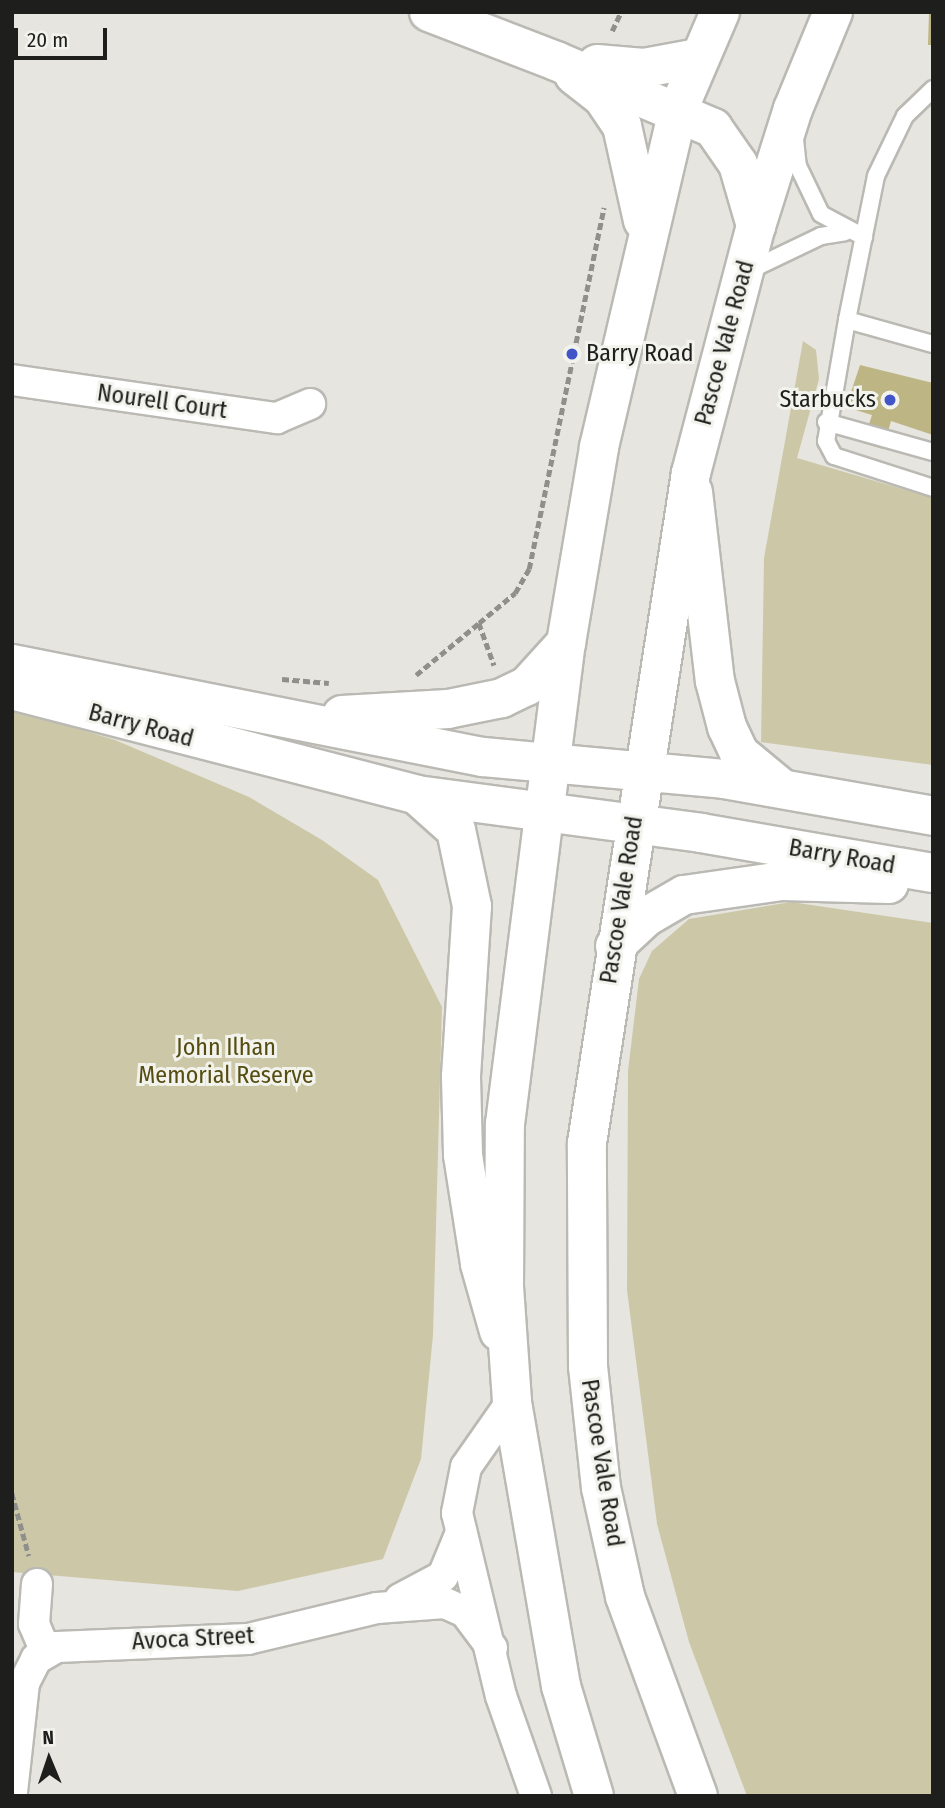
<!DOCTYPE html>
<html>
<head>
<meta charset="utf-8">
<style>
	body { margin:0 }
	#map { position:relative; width:945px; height:1808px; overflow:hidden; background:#e6e5df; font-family:"Fira Sans Condensed",sans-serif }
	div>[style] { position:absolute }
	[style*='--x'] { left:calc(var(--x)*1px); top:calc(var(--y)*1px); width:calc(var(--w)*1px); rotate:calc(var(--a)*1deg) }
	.green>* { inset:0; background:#ccc8a7 }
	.building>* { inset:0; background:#bdb684 }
	.path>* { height:4.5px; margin-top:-2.25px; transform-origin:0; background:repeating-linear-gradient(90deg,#908f8b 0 7px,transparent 0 10.5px) }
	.roads { filter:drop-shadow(2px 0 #bab9b3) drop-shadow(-2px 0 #bab9b3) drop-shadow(0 2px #bab9b3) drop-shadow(0 -2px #bab9b3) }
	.lane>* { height:16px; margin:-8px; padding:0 8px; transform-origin:8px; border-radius:8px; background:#fff }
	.street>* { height:30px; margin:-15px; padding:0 15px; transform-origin:15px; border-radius:15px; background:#fff }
	.secondary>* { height:38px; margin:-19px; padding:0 19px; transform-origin:19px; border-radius:19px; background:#fff }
	.primary>* { height:38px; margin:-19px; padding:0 19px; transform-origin:19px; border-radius:19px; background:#fff }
	.dots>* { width:19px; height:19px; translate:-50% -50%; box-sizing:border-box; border:4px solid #f3f3ed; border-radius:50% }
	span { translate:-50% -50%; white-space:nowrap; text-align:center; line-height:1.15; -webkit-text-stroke:6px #f3f3ed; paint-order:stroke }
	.street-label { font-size:24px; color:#1e1e1c }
	.poi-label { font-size:24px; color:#1e1e1c }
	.left { translate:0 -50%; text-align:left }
	.right { translate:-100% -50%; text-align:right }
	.park-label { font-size:24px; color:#554d11 }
	.frame { position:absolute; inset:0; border:14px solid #1e1e1c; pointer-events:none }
	.north { position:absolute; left:14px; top:1724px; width:70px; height:70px; -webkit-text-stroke:5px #f3f3ed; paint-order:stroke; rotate:358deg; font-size:19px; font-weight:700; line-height:28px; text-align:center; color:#1e1e1c }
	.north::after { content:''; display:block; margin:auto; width:24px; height:32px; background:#1e1e1c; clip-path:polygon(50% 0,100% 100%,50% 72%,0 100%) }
	.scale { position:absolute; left:14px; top:28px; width:93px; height:32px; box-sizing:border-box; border:4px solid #1e1e1c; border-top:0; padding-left:9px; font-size:21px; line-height:24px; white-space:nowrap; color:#1e1e1c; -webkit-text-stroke:5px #f3f3ed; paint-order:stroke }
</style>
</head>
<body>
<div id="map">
	<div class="green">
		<i style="clip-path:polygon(803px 341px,816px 350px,819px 379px,797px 458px,933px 498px,933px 765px,761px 742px,764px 558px)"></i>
		<i style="clip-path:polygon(12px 709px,115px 740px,249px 797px,322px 840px,378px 880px,442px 1007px,433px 1335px,421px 1459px,383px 1559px,238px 1591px,12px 1572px)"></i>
		<i style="clip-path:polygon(791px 902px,933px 923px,933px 1796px,747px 1796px,689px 1642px,657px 1524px,627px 1290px,628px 1071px,639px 979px,652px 951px,689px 919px)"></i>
	</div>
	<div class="building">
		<i style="clip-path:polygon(929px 12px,933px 12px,933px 45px,928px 45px)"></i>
		<i style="clip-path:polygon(860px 365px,933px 383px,933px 435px,891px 421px,883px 449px,863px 443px,872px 415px,846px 407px)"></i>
	</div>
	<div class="path">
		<i style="--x:612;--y:31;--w:21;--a:-65"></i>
		<i style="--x:479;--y:623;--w:47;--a:-39.8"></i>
		<i style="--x:515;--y:593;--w:28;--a:-60"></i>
		<i style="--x:529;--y:569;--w:369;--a:-78.3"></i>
		<i style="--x:416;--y:675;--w:82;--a:-39.5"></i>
		<i style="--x:479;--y:623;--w:45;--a:70.3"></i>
		<i style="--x:282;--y:679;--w:47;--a:4.9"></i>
		<i style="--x:12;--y:1493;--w:65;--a:74.9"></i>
	</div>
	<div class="roads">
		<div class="lane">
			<i style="--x:933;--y:89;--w:39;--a:136"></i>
			<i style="--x:905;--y:116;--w:67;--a:115.8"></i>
			<i style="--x:876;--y:176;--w:147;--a:101.4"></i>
			<i style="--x:847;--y:320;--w:89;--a:15.6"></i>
			<i style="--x:795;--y:139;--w:27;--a:84"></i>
			<i style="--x:798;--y:166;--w:53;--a:64.4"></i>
			<i style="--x:821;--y:214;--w:49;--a:28.1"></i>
			<i style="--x:748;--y:271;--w:81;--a:-25.6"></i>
			<i style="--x:821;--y:236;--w:24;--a:-9"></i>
			<i style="--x:847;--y:320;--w:123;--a:99.8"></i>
			<i style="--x:826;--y:441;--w:17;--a:62"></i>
			<i style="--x:834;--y:456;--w:104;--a:17.9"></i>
			<i style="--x:826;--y:422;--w:111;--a:15.7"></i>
		</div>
		<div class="street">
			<i style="--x:12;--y:380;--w:268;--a:8.2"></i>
			<i style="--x:277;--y:418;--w:36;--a:-23"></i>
			<i style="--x:512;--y:1401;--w:80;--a:124.9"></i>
			<i style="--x:466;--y:1467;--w:47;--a:101.1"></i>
			<i style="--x:457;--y:1513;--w:188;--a:76.5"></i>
			<i style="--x:501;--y:1696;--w:106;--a:70.7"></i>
			<i style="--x:37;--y:1584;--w:40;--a:94.3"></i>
			<i style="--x:34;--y:1624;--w:30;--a:67"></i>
			<i style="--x:400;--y:1599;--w:49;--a:-28.1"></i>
			<i style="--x:443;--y:1576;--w:44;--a:-67.5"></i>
			<i style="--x:12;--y:1792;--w:110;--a:-83.7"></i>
			<i style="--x:24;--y:1683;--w:27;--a:-63"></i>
			<i style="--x:36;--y:1659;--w:24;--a:-30"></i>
			<i style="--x:57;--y:1647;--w:191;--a:-2.4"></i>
			<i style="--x:248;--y:1639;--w:133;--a:-13.5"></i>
			<i style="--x:377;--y:1608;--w:68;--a:-4.2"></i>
			<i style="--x:445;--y:1603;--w:22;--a:24"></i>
			<i style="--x:465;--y:1612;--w:45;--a:53.1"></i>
		</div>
		<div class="secondary">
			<i style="--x:429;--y:12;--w:136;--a:21.1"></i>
			<i style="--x:693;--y:492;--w:190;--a:83.4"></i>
			<i style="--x:715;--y:681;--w:48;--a:75.4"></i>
			<i style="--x:727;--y:727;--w:29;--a:65"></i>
			<i style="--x:739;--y:753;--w:53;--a:39.7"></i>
			<i style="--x:12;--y:664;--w:480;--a:11.2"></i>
			<i style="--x:483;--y:757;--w:242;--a:5.2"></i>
			<i style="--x:724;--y:779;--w:212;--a:10"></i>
			<i style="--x:12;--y:690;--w:418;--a:14.5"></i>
			<i style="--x:417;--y:795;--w:287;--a:7.6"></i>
			<i style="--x:701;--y:833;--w:235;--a:9.8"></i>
			<i style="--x:342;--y:715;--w:106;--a:-3.2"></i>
			<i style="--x:448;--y:709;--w:55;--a:-11.5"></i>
			<i style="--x:502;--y:698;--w:28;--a:-26"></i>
			<i style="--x:527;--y:686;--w:58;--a:-47.8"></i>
			<i style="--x:417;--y:795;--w:52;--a:41.9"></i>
			<i style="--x:456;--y:830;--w:78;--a:78.1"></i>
			<i style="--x:472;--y:906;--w:171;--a:93.7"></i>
			<i style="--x:461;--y:1077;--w:78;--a:88.5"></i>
			<i style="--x:463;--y:1155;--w:110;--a:81.1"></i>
			<i style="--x:480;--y:1264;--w:70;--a:74.2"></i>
			<i style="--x:615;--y:946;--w:42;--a:-43.1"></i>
			<i style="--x:646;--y:917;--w:44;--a:-30.1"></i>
			<i style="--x:684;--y:895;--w:99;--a:-8.1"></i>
			<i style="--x:782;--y:881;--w:107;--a:1.6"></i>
		</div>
		<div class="primary">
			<i style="--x:556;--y:61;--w:171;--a:23.1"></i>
			<i style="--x:713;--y:128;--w:44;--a:55.2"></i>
			<i style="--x:738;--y:164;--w:65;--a:73.8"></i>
			<i style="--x:597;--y:64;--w:47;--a:4.9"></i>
			<i style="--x:644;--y:68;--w:55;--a:-10.5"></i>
			<i style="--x:574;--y:75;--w:37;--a:38"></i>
			<i style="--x:603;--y:98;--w:34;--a:56"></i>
			<i style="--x:622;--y:126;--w:97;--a:77.5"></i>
			<i style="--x:594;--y:1796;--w:115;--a:-106.7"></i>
			<i style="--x:561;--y:1686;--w:289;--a:-99.8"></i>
			<i style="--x:512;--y:1401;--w:113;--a:-94"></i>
			<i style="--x:504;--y:1288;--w:164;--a:-89.7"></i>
			<i style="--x:505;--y:1124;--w:485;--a:-82.8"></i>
			<i style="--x:566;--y:643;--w:199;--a:-80.4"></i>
			<i style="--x:599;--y:447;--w:346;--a:-76.8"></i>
			<i style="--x:678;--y:110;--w:107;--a:-66.8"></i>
			<i style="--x:698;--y:1796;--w:213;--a:-110.1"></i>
			<i style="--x:625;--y:1596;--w:111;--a:-102.5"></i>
			<i style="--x:601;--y:1488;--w:122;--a:-96.1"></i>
			<i style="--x:588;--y:1367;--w:224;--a:-90.3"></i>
			<i style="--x:587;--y:1143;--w:678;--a:-81.18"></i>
			<i style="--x:691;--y:473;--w:255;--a:-75.3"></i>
			<i style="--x:756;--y:226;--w:123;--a:-72.5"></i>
			<i style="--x:793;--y:109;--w:105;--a:-67.6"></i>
		</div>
	</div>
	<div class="dots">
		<i style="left:572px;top:354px;background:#4255c8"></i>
		<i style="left:890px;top:400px;background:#4255c8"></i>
	</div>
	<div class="street-label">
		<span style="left:725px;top:343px;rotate:-75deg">Pascoe Vale Road</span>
		<span style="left:162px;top:402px;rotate:8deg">Nourell Court</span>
		<span style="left:141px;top:726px;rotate:15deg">Barry Road</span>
		<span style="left:842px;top:857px;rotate:10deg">Barry Road</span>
		<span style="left:622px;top:900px;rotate:-81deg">Pascoe Vale Road</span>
		<span style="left:602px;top:1463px;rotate:81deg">Pascoe Vale Road</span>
		<span style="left:193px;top:1639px;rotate:-3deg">Avoca Street</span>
	</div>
	<div class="poi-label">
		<span class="left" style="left:586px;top:354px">Barry Road</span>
		<span class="right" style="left:876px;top:400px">Starbucks</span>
	</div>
	<div class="park-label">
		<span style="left:226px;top:1062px">John Ilhan<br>Memorial Reserve</span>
	</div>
	<div class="frame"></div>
	<div class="north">N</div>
	<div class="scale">20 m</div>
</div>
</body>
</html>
